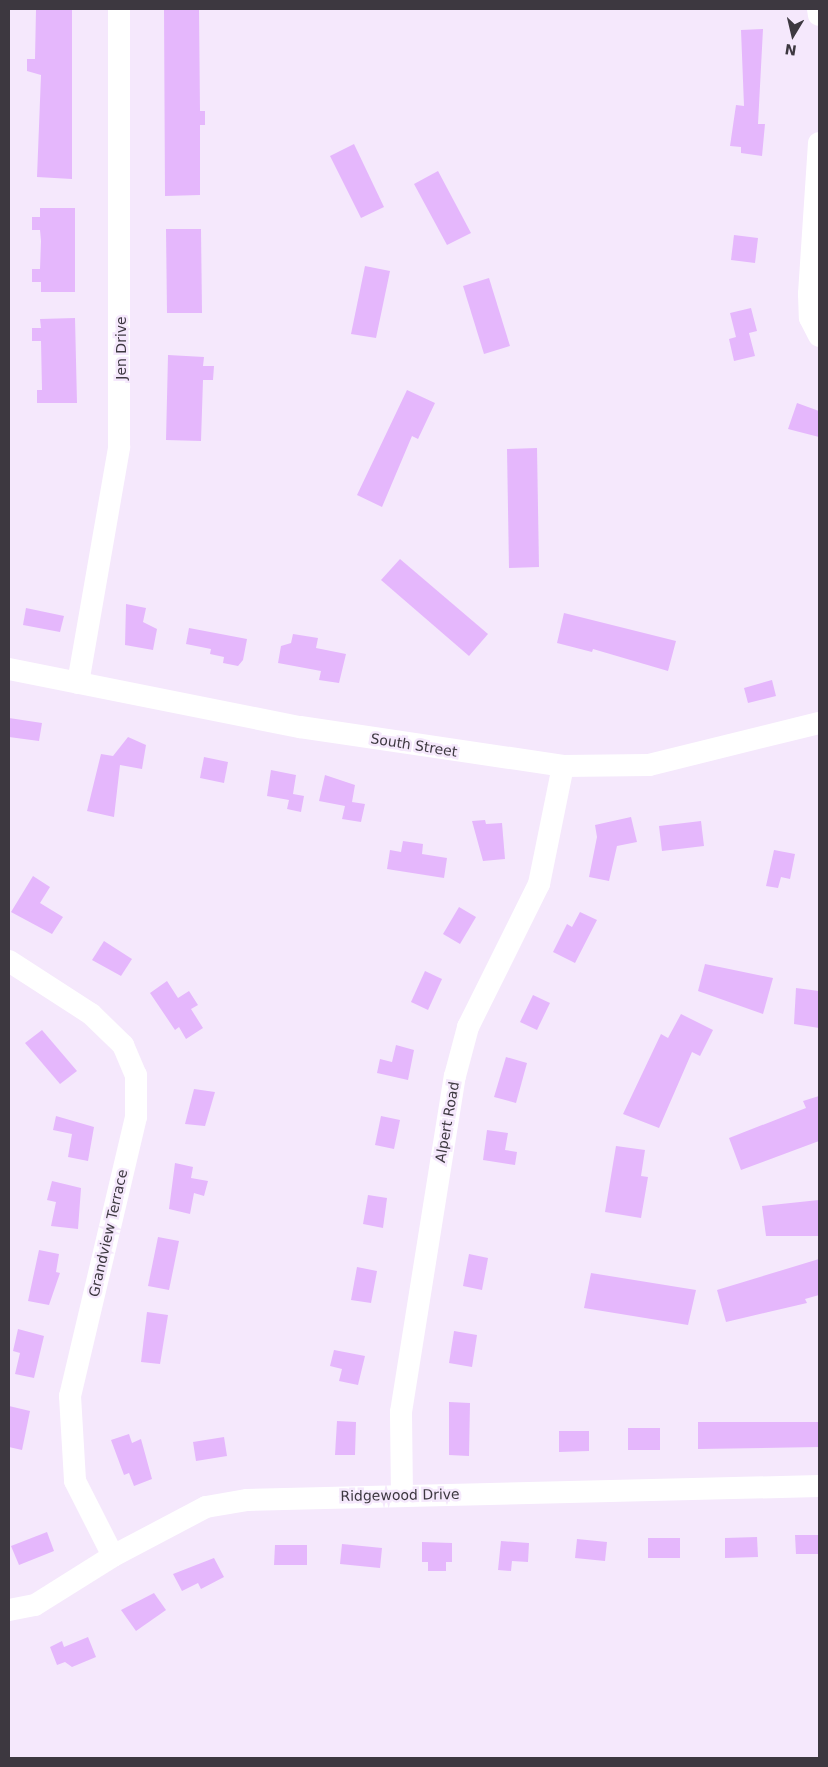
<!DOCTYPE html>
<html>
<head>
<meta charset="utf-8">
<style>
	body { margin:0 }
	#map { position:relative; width:828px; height:1767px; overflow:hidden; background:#f5e8fc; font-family:"DejaVu Sans",sans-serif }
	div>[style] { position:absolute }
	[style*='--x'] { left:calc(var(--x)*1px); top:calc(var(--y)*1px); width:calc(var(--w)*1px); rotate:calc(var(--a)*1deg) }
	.building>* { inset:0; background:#e5b7fc }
	.minor>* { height:22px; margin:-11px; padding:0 11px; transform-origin:11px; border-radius:11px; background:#fff }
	span { translate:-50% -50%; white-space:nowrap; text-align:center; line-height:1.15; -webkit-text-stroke:5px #f5e8fc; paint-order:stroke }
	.street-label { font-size:14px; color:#3d3840 }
	.frame { position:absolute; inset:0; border:10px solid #3d3840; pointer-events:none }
	.north { position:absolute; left:768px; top:10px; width:50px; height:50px; -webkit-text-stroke:4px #f5e8fc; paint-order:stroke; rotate:189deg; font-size:14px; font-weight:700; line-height:20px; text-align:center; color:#3d3840 }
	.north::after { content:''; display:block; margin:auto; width:18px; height:22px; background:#3d3840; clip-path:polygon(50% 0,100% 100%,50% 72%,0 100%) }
</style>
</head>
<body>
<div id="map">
	<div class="building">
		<i style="clip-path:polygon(36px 9px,72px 9px,72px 179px,37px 177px,41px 75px,27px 71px,27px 59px,35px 59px)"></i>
		<i style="clip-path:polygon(164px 9px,199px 9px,200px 111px,205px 111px,205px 125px,200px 125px,200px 195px,165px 196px)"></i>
		<i style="clip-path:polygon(763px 29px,758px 124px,765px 124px,762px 156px,741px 153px,741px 147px,730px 146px,736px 105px,744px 106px,741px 30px)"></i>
		<i style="clip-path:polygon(354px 144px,384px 207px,361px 218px,330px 156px)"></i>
		<i style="clip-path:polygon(438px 171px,471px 233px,447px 245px,414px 184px)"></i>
		<i style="clip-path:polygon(40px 208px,75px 208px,75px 292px,41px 292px,41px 282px,32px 282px,32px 269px,40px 269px,41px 241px,40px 230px,32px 230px,32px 217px,40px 217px)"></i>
		<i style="clip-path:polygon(166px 229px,201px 229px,202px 313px,167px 313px)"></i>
		<i style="clip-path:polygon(734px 235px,758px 238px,755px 263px,731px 260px)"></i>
		<i style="clip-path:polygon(365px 266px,390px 271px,376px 338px,351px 334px)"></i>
		<i style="clip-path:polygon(489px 278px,510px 346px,484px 354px,463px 286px)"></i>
		<i style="clip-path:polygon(751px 308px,757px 331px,749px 333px,755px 356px,734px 361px,729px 339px,736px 337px,730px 313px)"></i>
		<i style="clip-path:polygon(75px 318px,77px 403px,37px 403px,37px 390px,42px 390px,41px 341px,32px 341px,32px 328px,41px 328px,40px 319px)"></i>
		<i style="clip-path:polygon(168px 355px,204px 357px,203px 366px,214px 366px,213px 380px,203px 380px,201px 441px,166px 440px)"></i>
		<i style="clip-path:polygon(407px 390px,435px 403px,418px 439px,412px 436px,382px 507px,357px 495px)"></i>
		<i style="clip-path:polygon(797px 403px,819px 411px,819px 437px,788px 429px)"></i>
		<i style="clip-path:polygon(537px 448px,539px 567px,509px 568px,507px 449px)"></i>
		<i style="clip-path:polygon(400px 559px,488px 634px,469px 656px,381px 580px)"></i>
		<i style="clip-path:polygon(126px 604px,146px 608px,143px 622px,157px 629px,153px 650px,125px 645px)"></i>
		<i style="clip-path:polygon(26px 608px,64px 616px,60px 632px,23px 625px)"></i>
		<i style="clip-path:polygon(564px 613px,676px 641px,668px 671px,593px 649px,592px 652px,557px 643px)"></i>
		<i style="clip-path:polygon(189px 628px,247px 639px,243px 660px,238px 666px,223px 663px,224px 657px,210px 654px,211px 649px,186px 644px)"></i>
		<i style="clip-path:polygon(293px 634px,318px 638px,316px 648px,346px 654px,339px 683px,319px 680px,321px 671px,278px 663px,281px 646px,291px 643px)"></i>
		<i style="clip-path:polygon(772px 680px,776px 696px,748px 703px,744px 688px)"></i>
		<i style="clip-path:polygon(9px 718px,42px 723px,39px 741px,9px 737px)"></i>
		<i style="clip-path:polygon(128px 737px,146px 745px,142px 769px,120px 765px,114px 817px,87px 811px,101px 754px,113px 756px)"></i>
		<i style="clip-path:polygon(204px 757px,228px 762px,224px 783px,200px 778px)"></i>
		<i style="clip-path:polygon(271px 770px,296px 775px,293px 794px,304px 796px,301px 812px,287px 809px,289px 800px,267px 796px)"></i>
		<i style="clip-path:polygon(325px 775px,355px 785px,352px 802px,365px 804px,361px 822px,342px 819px,345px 806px,319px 801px)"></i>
		<i style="clip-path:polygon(631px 817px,637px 842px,617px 846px,609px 881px,589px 877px,597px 837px,595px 825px)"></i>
		<i style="clip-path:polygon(485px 820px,486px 824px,502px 823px,505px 859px,483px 861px,472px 821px)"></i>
		<i style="clip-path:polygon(701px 821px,704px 846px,662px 851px,659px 826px)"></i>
		<i style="clip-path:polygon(403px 841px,423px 844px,422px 854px,447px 858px,444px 878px,387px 869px,390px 850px,401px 852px)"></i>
		<i style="clip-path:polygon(774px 850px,795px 854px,790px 879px,781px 877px,778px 888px,766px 886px)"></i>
		<i style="clip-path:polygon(33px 876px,50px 887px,40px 903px,63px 917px,52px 934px,11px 912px)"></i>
		<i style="clip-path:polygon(459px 907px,476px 917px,460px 944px,443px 934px)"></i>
		<i style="clip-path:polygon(580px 912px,597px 920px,575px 963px,553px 952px,567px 924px,572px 927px)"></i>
		<i style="clip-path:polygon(104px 941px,132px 959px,121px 976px,92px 960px)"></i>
		<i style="clip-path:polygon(705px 964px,773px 978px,763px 1014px,698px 991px)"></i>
		<i style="clip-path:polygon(425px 971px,442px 979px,428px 1010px,411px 1002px)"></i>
		<i style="clip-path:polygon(167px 981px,178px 998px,189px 991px,198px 1005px,191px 1009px,203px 1028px,186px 1039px,179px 1027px,175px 1030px,150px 993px)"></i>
		<i style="clip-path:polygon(796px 988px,819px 991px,819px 1028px,794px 1024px)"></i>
		<i style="clip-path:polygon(533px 995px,550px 1003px,537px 1030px,520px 1022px)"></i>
		<i style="clip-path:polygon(681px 1014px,713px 1030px,700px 1056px,692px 1052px,659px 1128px,623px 1114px,661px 1034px,668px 1038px)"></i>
		<i style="clip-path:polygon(42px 1030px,77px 1071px,60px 1084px,25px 1043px)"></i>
		<i style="clip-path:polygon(396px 1045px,414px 1050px,408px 1080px,377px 1073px,380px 1059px,392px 1062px)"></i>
		<i style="clip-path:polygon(506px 1057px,527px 1063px,516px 1103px,494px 1097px)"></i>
		<i style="clip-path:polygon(194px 1089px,215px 1092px,205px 1126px,185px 1124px)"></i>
		<i style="clip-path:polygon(819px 1096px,819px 1141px,741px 1170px,729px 1138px,806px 1108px,803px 1101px)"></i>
		<i style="clip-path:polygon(56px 1116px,94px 1127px,88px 1161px,68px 1157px,72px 1134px,53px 1130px)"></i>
		<i style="clip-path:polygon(381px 1116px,400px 1120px,394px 1149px,375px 1145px)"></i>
		<i style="clip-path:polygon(487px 1130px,508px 1133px,505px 1150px,517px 1152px,515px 1165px,483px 1160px)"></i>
		<i style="clip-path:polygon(616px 1146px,645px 1150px,641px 1176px,648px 1177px,641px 1218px,605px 1212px)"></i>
		<i style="clip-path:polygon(175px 1163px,193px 1167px,191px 1178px,208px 1181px,204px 1196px,194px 1193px,190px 1214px,169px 1209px)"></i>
		<i style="clip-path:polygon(52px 1181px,81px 1188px,78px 1229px,51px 1226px,56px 1202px,47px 1200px)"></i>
		<i style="clip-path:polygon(368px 1195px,387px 1198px,383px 1228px,363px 1224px)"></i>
		<i style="clip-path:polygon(819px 1200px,819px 1236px,766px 1236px,762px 1206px)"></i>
		<i style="clip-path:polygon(158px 1237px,179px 1241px,169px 1290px,148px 1286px)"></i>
		<i style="clip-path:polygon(39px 1250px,59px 1254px,56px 1272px,60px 1273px,49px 1305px,28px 1301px)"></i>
		<i style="clip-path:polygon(469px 1254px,488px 1258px,482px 1290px,463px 1286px)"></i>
		<i style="clip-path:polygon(819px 1259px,819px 1295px,805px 1299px,807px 1303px,726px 1322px,717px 1290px)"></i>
		<i style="clip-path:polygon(357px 1267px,377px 1271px,371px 1303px,351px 1300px)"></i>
		<i style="clip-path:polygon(591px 1273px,696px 1290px,688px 1325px,584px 1308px)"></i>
		<i style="clip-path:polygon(147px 1312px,168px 1315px,160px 1364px,141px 1362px)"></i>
		<i style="clip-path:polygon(18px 1329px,44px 1336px,34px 1378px,15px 1374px,20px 1353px,13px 1351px)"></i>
		<i style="clip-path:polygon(454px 1331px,477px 1335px,472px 1367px,449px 1363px)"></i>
		<i style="clip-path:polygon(334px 1350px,365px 1356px,358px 1385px,339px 1381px,342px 1369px,330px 1366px)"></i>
		<i style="clip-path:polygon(449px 1402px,470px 1403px,469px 1456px,449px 1455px)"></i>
		<i style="clip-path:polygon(9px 1406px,30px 1411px,22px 1450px,9px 1447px)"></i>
		<i style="clip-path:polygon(337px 1421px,356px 1422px,355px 1455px,335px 1455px)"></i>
		<i style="clip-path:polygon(698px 1422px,819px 1422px,819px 1447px,698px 1449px)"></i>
		<i style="clip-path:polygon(628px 1428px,660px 1428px,660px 1450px,628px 1450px)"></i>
		<i style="clip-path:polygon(559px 1431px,589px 1431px,589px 1451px,559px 1452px)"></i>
		<i style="clip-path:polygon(129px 1434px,132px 1443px,141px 1439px,152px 1479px,134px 1486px,129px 1473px,124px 1475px,111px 1440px)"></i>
		<i style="clip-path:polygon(224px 1437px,227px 1456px,196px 1461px,193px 1442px)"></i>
		<i style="clip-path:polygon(47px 1532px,54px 1551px,19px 1565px,11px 1546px)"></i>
		<i style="clip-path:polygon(795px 1535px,819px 1535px,819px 1554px,796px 1554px)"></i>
		<i style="clip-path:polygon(757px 1537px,758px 1557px,725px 1558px,725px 1538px)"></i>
		<i style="clip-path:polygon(648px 1538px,680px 1538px,680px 1558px,648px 1558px)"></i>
		<i style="clip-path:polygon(577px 1539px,607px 1542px,605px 1561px,575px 1558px)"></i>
		<i style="clip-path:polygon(501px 1541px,529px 1543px,528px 1562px,512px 1561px,511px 1571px,498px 1570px)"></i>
		<i style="clip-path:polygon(422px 1542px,452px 1543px,452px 1562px,446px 1562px,446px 1571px,428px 1571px,428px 1562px,422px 1562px)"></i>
		<i style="clip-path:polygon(342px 1544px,382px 1548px,380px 1568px,340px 1564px)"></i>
		<i style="clip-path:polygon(275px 1545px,307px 1545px,307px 1565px,274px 1565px)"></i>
		<i style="clip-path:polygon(214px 1558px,224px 1577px,201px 1589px,198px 1583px,182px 1591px,173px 1574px)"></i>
		<i style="clip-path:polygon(154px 1593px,166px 1610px,136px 1631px,121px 1610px)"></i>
		<i style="clip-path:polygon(88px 1637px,96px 1657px,72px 1667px,65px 1662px,57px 1665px,50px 1647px,62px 1641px,64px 1647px)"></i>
	</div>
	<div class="minor">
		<i style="--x:818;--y:9;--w:6;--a:81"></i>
		<i style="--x:819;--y:143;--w:151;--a:93.8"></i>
		<i style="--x:809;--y:294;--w:24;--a:88"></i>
		<i style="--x:810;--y:318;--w:20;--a:63"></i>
		<i style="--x:9;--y:669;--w:297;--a:11.3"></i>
		<i style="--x:300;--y:727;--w:266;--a:8.4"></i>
		<i style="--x:563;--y:766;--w:86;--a:-0.7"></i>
		<i style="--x:649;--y:765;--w:175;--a:-13.9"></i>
		<i style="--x:78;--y:683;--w:240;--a:-80.1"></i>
		<i style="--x:119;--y:447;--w:438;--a:-90"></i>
		<i style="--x:9;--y:961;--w:98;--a:32.9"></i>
		<i style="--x:91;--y:1014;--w:45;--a:44.1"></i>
		<i style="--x:123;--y:1045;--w:33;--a:67"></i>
		<i style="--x:136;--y:1075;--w:42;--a:90"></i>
		<i style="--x:136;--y:1117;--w:287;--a:103.3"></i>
		<i style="--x:70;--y:1396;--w:85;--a:86.6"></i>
		<i style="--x:75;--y:1481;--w:84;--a:63.1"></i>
		<i style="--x:402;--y:1496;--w:84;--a:-90.7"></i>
		<i style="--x:401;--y:1412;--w:340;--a:-80.9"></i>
		<i style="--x:455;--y:1076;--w:51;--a:-75.1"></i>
		<i style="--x:468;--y:1027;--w:160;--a:-63.6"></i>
		<i style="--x:539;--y:884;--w:120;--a:-78.5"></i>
		<i style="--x:9;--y:1610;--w:26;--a:-11"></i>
		<i style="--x:35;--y:1605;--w:92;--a:-32.1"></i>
		<i style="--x:113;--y:1556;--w:105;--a:-27.8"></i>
		<i style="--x:206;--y:1507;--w:42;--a:-9.7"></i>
		<i style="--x:247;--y:1500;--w:572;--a:-1.4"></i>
	</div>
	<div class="street-label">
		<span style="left:121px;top:348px;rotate:-90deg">Jen Drive</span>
		<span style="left:414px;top:745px;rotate:9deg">South Street</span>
		<span style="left:447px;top:1122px;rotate:-80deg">Alpert Road</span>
		<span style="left:108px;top:1233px;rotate:-77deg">Grandview Terrace</span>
		<span style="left:400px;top:1495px;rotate:-1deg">Ridgewood Drive</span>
	</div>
	<div class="frame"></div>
	<div class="north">N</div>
</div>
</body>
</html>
